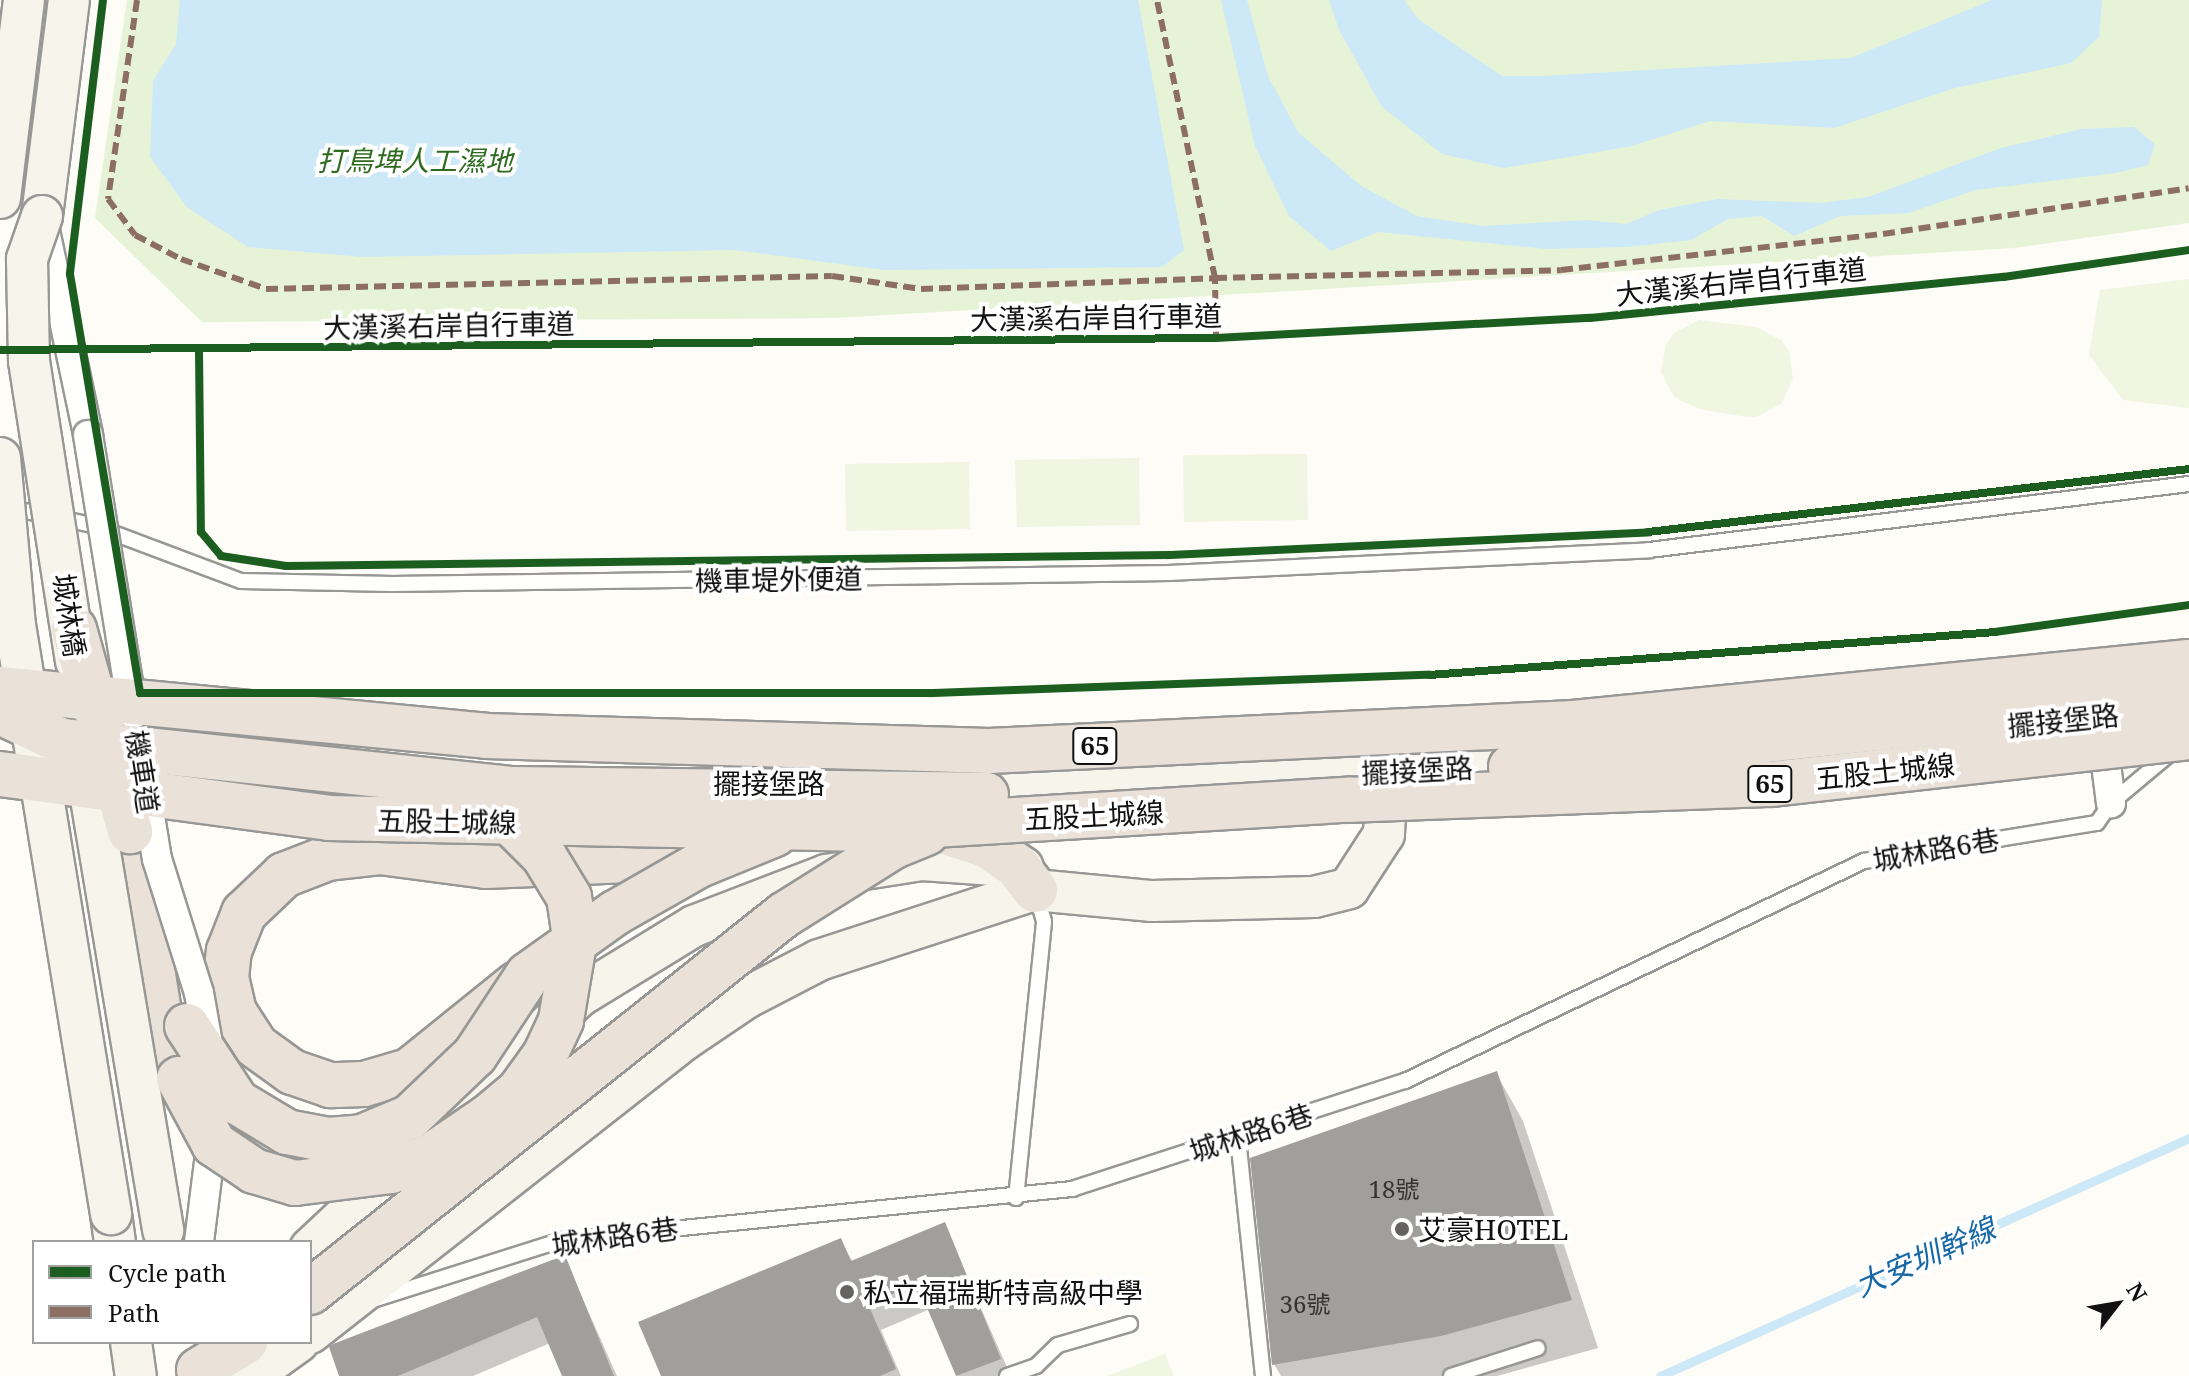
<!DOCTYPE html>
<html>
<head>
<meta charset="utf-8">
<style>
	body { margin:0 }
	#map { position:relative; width:2189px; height:1376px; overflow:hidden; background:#fdfcf7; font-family:"Noto Serif","Noto Sans TC",serif }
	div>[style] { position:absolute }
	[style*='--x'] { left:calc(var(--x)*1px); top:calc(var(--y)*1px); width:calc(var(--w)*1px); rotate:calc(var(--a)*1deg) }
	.green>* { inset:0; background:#e7f3d7 }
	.pitch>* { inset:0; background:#f0f6e1 }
	.water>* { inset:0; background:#cde8f7 }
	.shadow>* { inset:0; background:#0003 }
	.stream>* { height:9px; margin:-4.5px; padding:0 4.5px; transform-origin:4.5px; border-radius:4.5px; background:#cde8f7 }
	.building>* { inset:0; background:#a19f9c }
	.roads { filter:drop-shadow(2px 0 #979795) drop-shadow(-2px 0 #979795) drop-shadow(0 2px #979795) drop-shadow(0 -2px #979795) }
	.lane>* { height:14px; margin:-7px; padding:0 7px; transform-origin:7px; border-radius:7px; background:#fffffe }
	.street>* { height:28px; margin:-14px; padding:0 14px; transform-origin:14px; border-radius:14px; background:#fffffe }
	.secondary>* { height:40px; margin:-20px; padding:0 20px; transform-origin:20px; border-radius:20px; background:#f6f4eb }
	.highway>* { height:44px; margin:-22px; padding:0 22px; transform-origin:22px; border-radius:22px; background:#eae1d8 }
	.bridges { filter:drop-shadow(2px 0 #979795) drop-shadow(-2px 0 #979795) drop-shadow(0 2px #979795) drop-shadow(0 -2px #979795) }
	.street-bridge>* { height:28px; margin:-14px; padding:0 14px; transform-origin:14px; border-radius:14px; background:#fffffe }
	.secondary-bridge>* { height:40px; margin:-20px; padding:0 20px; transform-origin:20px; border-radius:20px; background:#f6f4eb }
	.highway-bridge>* { height:44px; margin:-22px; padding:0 22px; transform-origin:22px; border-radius:22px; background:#eae1d8 }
	.quiet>* { height:6px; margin-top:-3px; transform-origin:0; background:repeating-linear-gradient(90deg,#8d6e63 0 12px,transparent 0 18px) }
	.cycleway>* { height:8px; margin:-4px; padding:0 4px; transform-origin:4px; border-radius:4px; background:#1b5e20 }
	.dots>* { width:22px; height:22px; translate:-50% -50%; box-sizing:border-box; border:4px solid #fff; border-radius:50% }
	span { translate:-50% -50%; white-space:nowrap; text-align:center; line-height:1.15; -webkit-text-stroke:8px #fff; paint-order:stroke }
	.number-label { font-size:24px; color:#353434 }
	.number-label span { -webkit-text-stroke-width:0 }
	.shield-label span { padding:2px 6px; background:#fff; border:2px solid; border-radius:6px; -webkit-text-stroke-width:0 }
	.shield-label { font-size:26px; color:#111; font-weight:700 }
	.park-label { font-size:28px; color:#2f6b1f; font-style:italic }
	.street-label { font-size:28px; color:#111 }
	.poi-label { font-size:28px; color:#111 }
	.left { translate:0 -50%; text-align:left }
	.water-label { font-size:30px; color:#1768a6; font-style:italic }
	.legend { position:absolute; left:32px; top:1240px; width:280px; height:104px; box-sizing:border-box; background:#fff; border:2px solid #a0a0a0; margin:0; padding:10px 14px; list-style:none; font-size:24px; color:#111 }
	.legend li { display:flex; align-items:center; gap:16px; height:40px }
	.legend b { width:40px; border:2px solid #a0a0a0 }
	.north { position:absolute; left:2077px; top:1264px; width:80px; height:80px; -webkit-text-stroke:6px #fff; paint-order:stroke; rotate:59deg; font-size:22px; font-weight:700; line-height:32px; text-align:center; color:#111 }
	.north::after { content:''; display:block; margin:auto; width:28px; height:36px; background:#111; clip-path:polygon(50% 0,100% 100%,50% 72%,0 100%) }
</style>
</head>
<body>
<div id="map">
	<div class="green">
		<i style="clip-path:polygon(127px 0,2189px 0,2189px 223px,2014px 248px,835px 318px,202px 322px,95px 218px)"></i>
	</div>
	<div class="pitch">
		<i style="clip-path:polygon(2189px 279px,2189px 408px,2123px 400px,2089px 355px,2100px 290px)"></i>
		<i style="clip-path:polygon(1699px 320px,1756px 327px,1781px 340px,1789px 351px,1793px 379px,1781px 404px,1756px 417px,1741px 416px,1699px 409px,1674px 397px,1661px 372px,1666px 344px,1674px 333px)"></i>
		<i style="clip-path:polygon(1307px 454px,1308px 520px,1184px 522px,1183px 455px)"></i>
		<i style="clip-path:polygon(1139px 458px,1140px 525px,1017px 527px,1015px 460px)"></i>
		<i style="clip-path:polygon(969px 462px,970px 529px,846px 531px,845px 464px)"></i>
		<i style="clip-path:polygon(1165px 1354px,1174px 1376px,1107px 1376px)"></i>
	</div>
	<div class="water">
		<i style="clip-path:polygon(180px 0,1138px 0,1184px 250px,1162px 267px,884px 270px,735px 250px,363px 257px,248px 247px,187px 207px,150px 157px,153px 81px,176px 44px)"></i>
		<i style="clip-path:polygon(1221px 0,1247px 0,1268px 76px,1298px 132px,1361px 186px,1417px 216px,1482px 226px,1587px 220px,1626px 224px,1659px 210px,1718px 199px,1821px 203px,1868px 197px,2001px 148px,2082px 129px,2134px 127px,2155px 144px,2148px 165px,2116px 173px,1975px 190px,1909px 213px,1840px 216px,1794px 236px,1762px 216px,1728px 219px,1691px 240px,1627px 247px,1547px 249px,1378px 232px,1331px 251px,1289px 216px,1255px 146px)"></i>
		<i style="clip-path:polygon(1329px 0,1404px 0,1418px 19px,1502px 76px,1543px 76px,1851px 58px,1992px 0,2102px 0,2099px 37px,2071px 63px,1955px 88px,1834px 128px,1710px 121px,1632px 146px,1504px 168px,1442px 154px,1382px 107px,1339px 30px)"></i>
	</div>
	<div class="shadow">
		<i style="clip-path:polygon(1496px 1073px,1523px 1121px,1598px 1348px,1497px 1376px,1281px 1376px,1274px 1364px)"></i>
		<i style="clip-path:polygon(944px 1225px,1011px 1376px,958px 1376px,930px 1309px,881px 1330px,901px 1376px,663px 1376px,840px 1241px,853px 1262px)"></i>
		<i style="clip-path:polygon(564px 1257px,617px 1376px,564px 1376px,550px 1343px,473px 1376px,341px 1376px)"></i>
	</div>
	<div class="stream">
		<i style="--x:1660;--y:1376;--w:580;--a:-24.22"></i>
	</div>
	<div class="building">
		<i style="clip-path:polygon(1497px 1071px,1572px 1300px,1441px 1336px,1272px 1365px,1250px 1158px)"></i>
		<i style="clip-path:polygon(945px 1222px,1001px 1359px,956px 1376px,917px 1284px,868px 1304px,896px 1369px,880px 1376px,661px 1376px,638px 1322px,841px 1238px,851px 1261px)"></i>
		<i style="clip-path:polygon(565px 1255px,614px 1376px,562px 1376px,537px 1317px,398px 1376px,339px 1376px,329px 1347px,333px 1344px)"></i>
	</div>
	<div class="roads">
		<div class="lane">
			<i style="--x:6;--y:507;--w:88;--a:11.8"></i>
			<i style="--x:92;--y:525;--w:159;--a:20.6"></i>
			<i style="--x:241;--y:581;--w:152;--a:1.1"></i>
			<i style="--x:393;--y:584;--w:777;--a:-0.81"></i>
			<i style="--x:1170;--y:573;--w:480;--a:-2.7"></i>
			<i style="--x:1649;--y:550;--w:544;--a:-6.97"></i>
			<i style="--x:1238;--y:1138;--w:239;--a:84"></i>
			<i style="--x:1016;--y:1198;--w:278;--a:-84.2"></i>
			<i style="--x:1044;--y:921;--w:28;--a:-107"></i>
			<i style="--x:376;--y:1299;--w:195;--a:-17.6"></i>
			<i style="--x:562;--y:1240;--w:513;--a:-5.71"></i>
			<i style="--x:1072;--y:1189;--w:350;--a:-18"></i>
			<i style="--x:1405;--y:1081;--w:509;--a:-25.61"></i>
			<i style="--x:1864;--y:861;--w:236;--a:-9.3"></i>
			<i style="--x:2097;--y:823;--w:24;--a:-55"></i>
			<i style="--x:2111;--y:803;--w:80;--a:-39.9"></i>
			<i style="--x:1007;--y:1376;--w:31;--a:-19"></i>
			<i style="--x:1036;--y:1366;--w:30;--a:-44"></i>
			<i style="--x:1058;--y:1345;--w:75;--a:-16.3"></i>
			<i style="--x:1451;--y:1376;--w:91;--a:-17.8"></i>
		</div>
		<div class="street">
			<i style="--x:42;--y:216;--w:224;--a:78.1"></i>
			<i style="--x:2102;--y:733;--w:71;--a:82.7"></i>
			<i style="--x:199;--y:1242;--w:81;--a:-82.9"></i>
		</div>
		<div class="secondary">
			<i style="--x:0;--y:198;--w:199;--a:-83.1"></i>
			<i style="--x:42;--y:216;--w:218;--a:-82.9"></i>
			<i style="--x:946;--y:780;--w:441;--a:-1"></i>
			<i style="--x:1387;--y:772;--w:158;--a:-3.3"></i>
			<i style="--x:111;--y:1214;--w:28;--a:82"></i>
			<i style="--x:310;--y:1249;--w:368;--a:-43.2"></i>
			<i style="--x:578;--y:997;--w:136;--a:-31.5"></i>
			<i style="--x:694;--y:926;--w:142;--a:-21.1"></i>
			<i style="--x:826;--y:875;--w:97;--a:-8.9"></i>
			<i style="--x:922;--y:860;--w:101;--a:4"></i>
			<i style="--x:310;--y:1333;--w:475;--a:-38.1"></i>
			<i style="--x:684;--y:1040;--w:75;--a:-34.1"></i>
			<i style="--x:746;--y:998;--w:82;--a:-27.5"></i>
			<i style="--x:819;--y:960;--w:227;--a:-18"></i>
			<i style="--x:1035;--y:890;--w:118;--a:5.4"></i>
			<i style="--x:1152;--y:901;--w:162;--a:-1.4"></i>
			<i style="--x:1314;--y:897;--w:36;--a:-14"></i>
			<i style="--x:1349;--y:888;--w:64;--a:-57.1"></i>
			<i style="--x:1384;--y:834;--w:62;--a:-87.2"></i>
			<i style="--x:131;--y:1342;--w:34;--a:82"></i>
			<i style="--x:199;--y:1370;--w:53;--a:5.4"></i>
			<i style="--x:252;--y:1375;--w:57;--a:-35.7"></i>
		</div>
		<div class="highway">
			<i style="--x:926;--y:826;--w:63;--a:17.6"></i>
			<i style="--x:986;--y:845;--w:37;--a:34"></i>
			<i style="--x:1017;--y:866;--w:30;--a:53"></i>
			<i style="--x:130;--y:831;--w:190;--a:80.9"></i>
			<i style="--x:160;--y:1019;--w:63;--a:72.4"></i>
			<i style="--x:517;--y:984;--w:139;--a:141.1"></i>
			<i style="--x:409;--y:1071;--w:47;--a:163.9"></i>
			<i style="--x:364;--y:1084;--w:34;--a:178"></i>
			<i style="--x:330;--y:1085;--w:40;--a:-161.1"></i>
			<i style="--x:292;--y:1072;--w:44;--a:-144.2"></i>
			<i style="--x:256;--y:1046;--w:40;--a:-122.9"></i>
			<i style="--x:234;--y:1012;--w:35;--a:-103"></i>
			<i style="--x:226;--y:978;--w:27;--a:-84"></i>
			<i style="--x:229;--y:951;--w:41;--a:-68.5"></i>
			<i style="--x:244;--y:913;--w:55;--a:-43.5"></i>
			<i style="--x:284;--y:875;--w:47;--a:-21.1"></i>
			<i style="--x:328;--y:858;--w:52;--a:-6.6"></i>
			<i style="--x:380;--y:852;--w:107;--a:7.5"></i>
			<i style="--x:486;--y:866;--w:167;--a:-2.4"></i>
			<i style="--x:653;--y:859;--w:75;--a:-6.9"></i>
			<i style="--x:199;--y:1370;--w:54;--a:-31.3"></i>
		</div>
	</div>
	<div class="bridges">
		<div class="street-bridge">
			<i style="--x:88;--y:435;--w:283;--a:80.8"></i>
			<i style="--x:144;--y:779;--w:81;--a:80.8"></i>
			<i style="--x:157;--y:859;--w:140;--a:72.6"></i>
			<i style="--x:199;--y:993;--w:57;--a:79.9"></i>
		</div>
		<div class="secondary-bridge">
			<i style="--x:42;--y:216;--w:46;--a:109.2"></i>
			<i style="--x:27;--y:259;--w:102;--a:88.9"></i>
			<i style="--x:29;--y:361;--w:304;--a:81.1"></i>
			<i style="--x:0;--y:458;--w:168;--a:84.9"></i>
			<i style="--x:15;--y:625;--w:597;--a:80.74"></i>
			<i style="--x:84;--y:757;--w:480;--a:80.5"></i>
		</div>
		<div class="highway-bridge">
			<i style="--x:74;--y:629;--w:210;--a:74.5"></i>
			<i style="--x:0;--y:689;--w:488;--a:5.5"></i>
			<i style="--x:486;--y:736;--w:503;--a:1.71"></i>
			<i style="--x:989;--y:751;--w:585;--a:-2.74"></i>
			<i style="--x:1573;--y:723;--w:619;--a:-5.66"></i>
			<i style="--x:0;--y:712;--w:68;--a:25.1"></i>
			<i style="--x:62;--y:741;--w:453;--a:6.1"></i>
			<i style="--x:512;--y:789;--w:474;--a:0.7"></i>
			<i style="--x:1511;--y:767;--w:682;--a:-6.06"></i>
			<i style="--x:0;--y:774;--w:332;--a:7.6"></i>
			<i style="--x:329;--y:818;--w:539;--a:1.17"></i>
			<i style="--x:868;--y:829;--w:482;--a:-3.5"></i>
			<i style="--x:1349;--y:800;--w:423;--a:-2.2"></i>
			<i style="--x:1772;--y:784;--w:420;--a:-6.4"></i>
			<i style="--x:187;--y:1026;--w:91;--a:56.7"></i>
			<i style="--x:237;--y:1102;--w:58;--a:31"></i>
			<i style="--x:287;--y:1132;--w:43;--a:10.8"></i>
			<i style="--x:329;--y:1140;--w:33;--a:-5"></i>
			<i style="--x:362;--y:1137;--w:52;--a:-22.6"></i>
			<i style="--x:410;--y:1117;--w:90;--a:-43.6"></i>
			<i style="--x:475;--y:1055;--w:96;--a:-56.5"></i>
			<i style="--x:528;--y:975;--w:107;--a:-35.5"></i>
			<i style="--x:615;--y:913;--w:95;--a:-29.8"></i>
			<i style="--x:697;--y:866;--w:84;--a:-22.3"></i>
			<i style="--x:179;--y:1079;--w:74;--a:61.7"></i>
			<i style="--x:214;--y:1144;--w:48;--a:34"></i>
			<i style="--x:254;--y:1171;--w:43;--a:16.3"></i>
			<i style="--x:295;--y:1183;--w:97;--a:-7.1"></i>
			<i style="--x:391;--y:1171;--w:43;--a:-20.6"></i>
			<i style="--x:431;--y:1156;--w:69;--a:-34.4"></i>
			<i style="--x:488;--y:1117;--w:40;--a:-40"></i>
			<i style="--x:519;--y:1091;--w:44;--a:-54.2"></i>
			<i style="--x:545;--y:1055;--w:38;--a:-65"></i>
			<i style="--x:561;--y:1020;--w:84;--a:-80.4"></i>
			<i style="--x:575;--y:937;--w:40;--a:-98.5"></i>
			<i style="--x:569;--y:897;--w:48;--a:-121.4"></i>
			<i style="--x:544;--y:856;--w:62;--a:-135"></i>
			<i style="--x:310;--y:1292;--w:606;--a:-38.5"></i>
			<i style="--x:784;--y:915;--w:130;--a:-32.1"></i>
			<i style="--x:894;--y:846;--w:35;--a:-22"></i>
		</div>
	</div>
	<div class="quiet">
		<i style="--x:137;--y:0;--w:201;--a:98.3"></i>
		<i style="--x:108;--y:199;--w:45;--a:53.1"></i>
		<i style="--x:135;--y:235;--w:52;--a:27.6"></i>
		<i style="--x:181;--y:259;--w:90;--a:19.4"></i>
		<i style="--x:266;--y:289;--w:566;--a:-1.32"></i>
		<i style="--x:832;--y:276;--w:90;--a:8.3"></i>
		<i style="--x:921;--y:289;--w:294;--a:-2.1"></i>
		<i style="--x:1215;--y:278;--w:284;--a:-101.8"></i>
		<i style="--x:1216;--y:338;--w:60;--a:-91"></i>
		<i style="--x:1215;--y:278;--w:346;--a:-1.3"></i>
		<i style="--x:1561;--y:270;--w:324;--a:-6.4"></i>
		<i style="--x:1883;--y:234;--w:309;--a:-8.5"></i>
	</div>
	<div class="cycleway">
		<i style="--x:103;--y:0;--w:276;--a:96.9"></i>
		<i style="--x:70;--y:274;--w:425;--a:80.5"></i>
		<i style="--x:140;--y:693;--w:791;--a:0"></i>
		<i style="--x:931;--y:693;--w:498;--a:-2.1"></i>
		<i style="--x:1429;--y:675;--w:568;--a:-4.34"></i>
		<i style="--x:1995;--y:632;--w:196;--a:-7.9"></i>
		<i style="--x:0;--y:350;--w:1216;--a:-0.57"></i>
		<i style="--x:1216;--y:338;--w:375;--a:-3.1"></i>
		<i style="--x:1590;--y:318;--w:416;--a:-5.7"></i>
		<i style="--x:2004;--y:277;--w:187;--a:-8.3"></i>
		<i style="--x:199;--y:350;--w:182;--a:89.4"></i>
		<i style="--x:201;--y:532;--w:31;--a:50"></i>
		<i style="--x:221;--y:556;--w:66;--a:8.7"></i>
		<i style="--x:286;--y:566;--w:883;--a:-0.71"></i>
		<i style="--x:1169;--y:555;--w:480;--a:-2.7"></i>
		<i style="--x:1648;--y:532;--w:545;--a:-6.64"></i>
	</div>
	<div class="dots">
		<i style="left:1402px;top:1229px;background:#646362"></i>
		<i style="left:847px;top:1292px;background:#646362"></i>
	</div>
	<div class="number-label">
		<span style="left:1394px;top:1189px">18號</span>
		<span style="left:1305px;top:1304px">36號</span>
	</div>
	<div class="shield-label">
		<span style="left:1095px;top:746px">65</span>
		<span style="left:1770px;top:784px">65</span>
	</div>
	<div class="park-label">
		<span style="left:415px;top:160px">打鳥埤人工濕地</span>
	</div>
	<div class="street-label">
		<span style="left:1741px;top:281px;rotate:-6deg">大漢溪右岸自行車道</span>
		<span style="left:1096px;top:317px;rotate:-1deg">大漢溪右岸自行車道</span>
		<span style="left:449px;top:325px;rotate:-1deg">大漢溪右岸自行車道</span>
		<span style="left:779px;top:579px;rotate:-1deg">機車堤外便道</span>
		<span style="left:70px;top:615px;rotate:82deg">城林橋</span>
		<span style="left:2063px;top:720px;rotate:-6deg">擺接堡路</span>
		<span style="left:1417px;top:770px;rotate:-3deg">擺接堡路</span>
		<span style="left:1885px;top:771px;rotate:-6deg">五股土城線</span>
		<span style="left:143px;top:772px;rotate:81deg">機車道</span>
		<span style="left:769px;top:783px">擺接堡路</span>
		<span style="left:1094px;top:815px;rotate:-3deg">五股土城線</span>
		<span style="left:447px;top:821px;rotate:1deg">五股土城線</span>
		<span style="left:1936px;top:849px;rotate:-10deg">城林路6巷</span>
		<span style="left:1251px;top:1132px;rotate:-18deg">城林路6巷</span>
		<span style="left:615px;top:1236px;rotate:-8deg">城林路6巷</span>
	</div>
	<div class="poi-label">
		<span class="left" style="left:1418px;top:1229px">艾豪HOTEL</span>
		<span class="left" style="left:863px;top:1292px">私立福瑞斯特高級中學</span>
	</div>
	<div class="water-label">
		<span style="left:1925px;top:1257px;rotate:-24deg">大安圳幹線</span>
	</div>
	<ul class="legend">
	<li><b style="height:10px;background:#1b5e20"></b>Cycle path</li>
	<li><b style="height:10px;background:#8d6e63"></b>Path</li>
	</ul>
	<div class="north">N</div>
</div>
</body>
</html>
